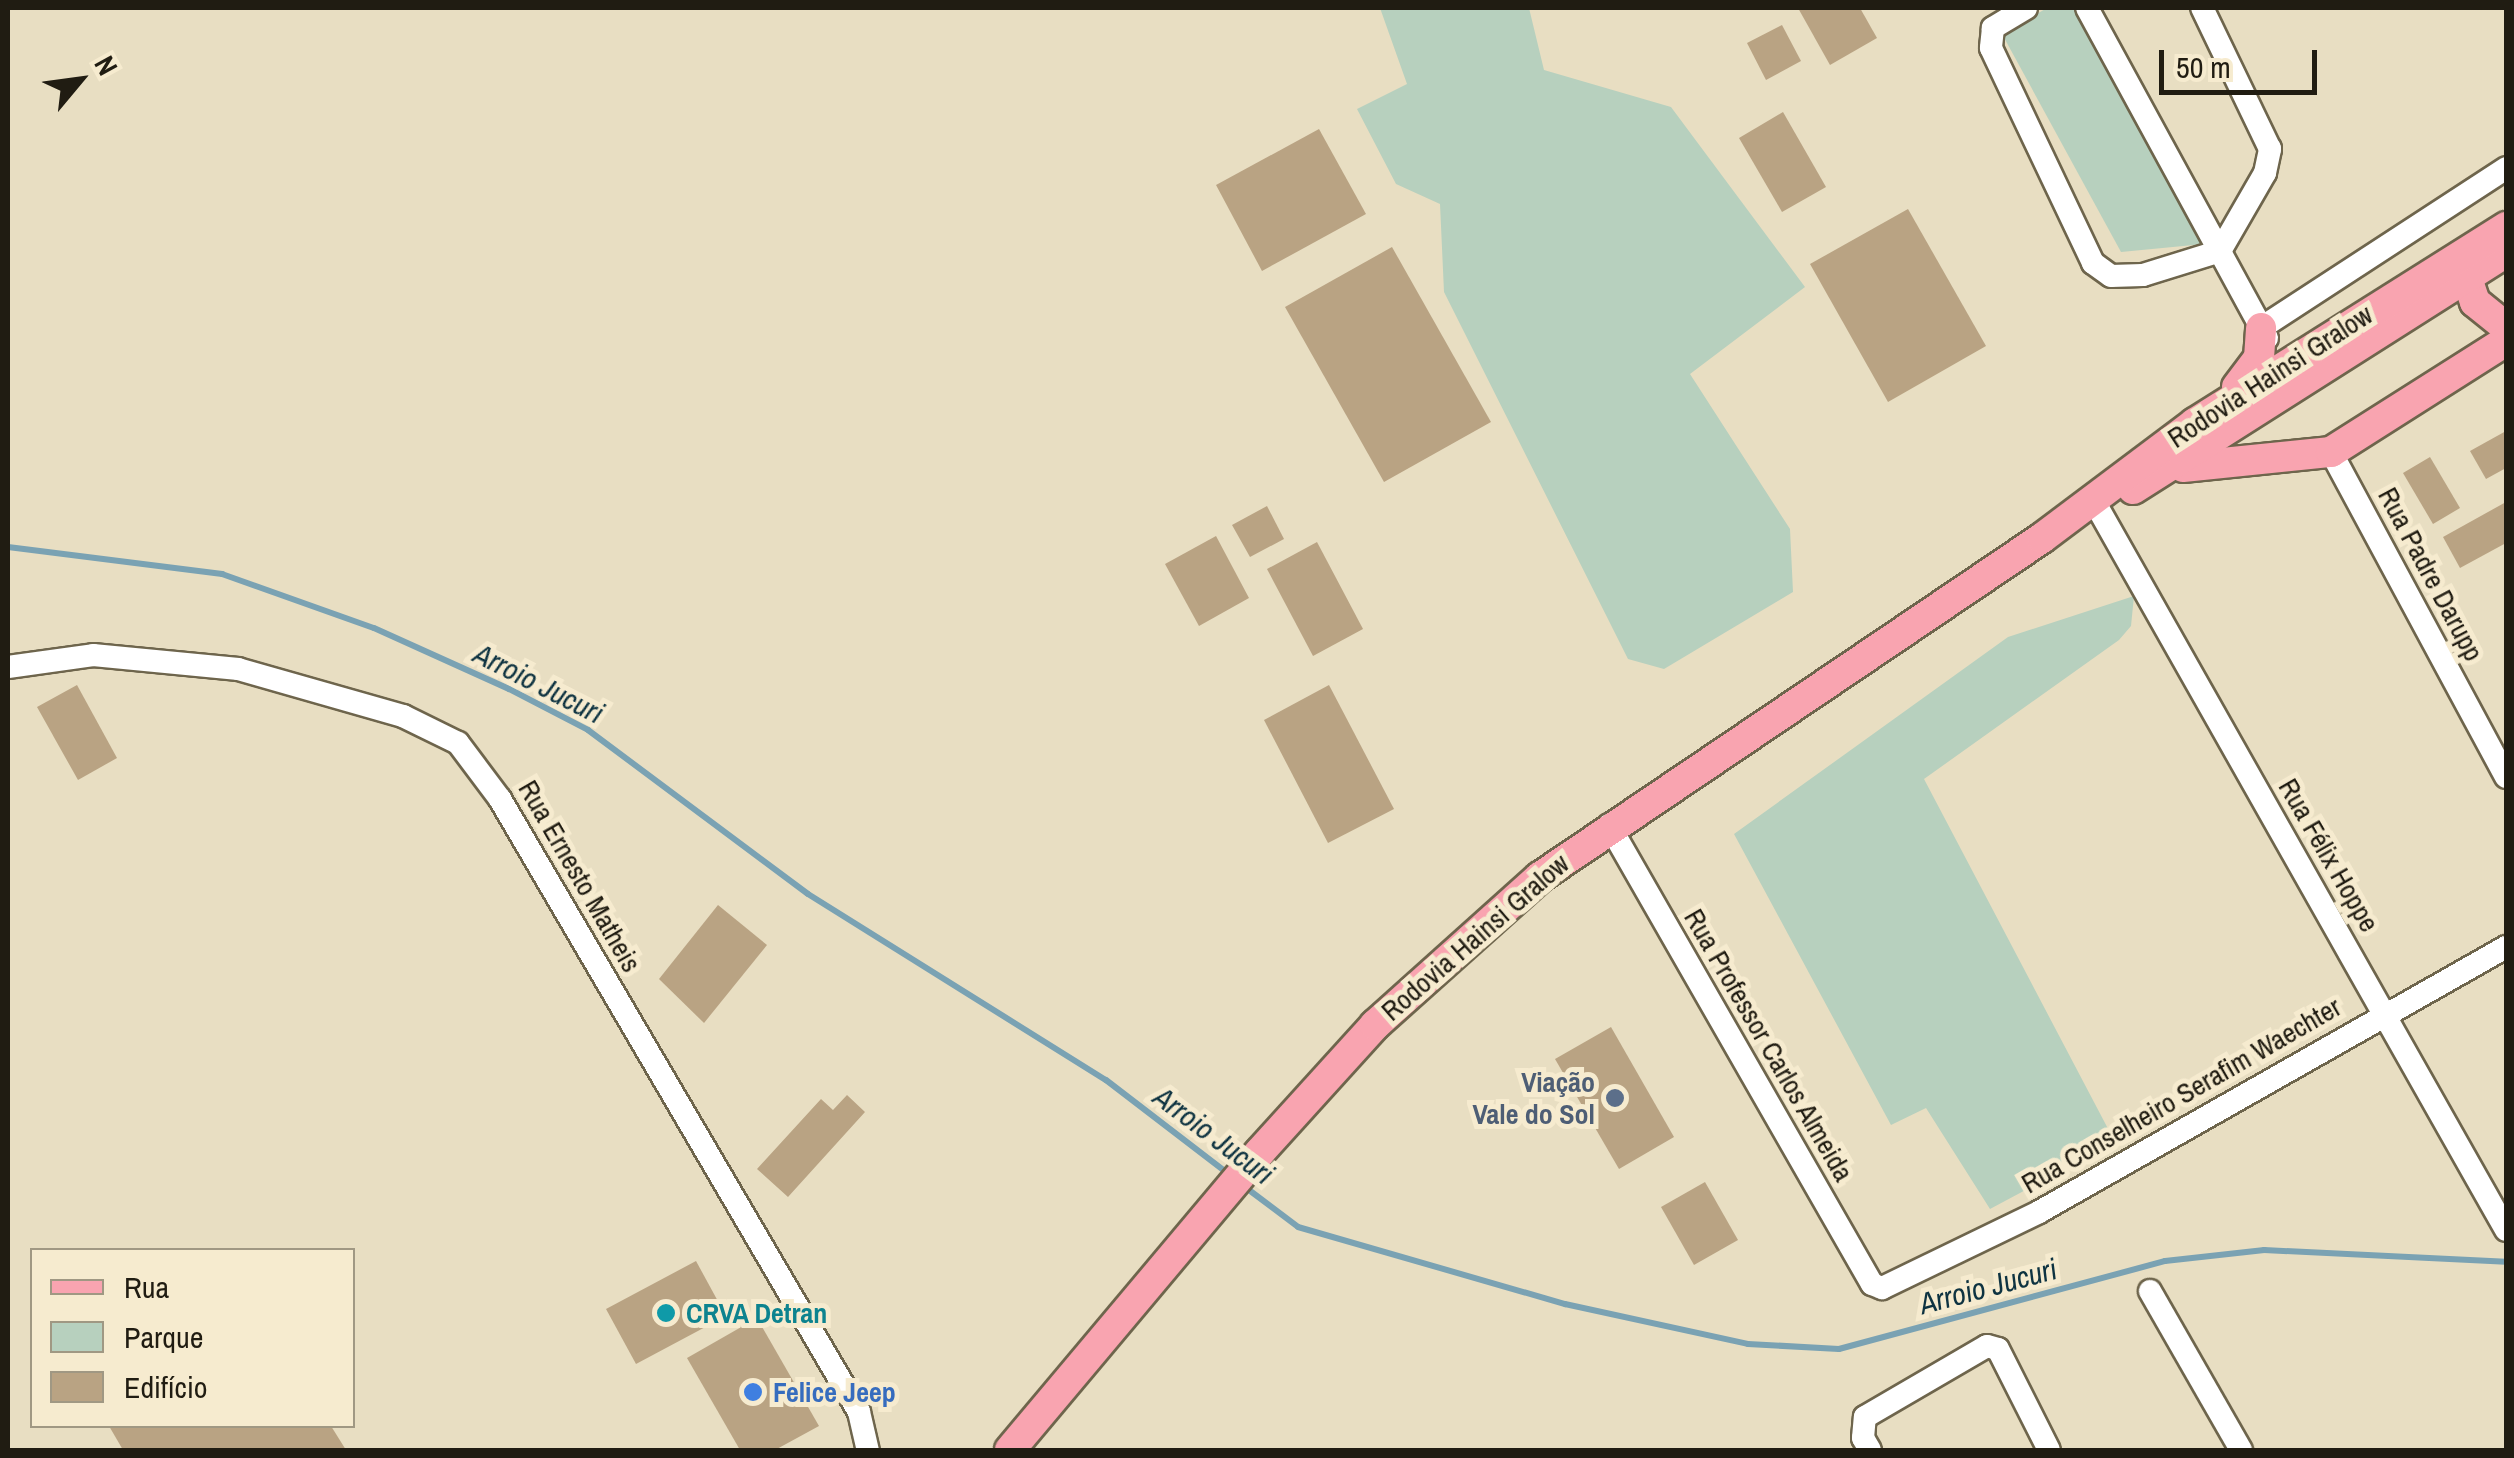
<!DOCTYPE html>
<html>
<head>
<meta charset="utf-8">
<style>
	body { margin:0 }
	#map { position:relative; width:2514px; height:1458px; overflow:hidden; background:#e8dec2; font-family:"Archivo Narrow",sans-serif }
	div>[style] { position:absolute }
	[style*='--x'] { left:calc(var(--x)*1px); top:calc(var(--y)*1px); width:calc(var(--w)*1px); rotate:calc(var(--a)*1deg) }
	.green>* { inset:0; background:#b7d0be }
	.stream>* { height:6px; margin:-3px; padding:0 3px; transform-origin:3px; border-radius:3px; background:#7aa2b3 }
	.building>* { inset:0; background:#b9a383 }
	.roads { filter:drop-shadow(2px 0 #6e654c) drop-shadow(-2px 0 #6e654c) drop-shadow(0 2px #6e654c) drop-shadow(0 -2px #6e654c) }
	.minor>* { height:22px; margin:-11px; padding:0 11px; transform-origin:11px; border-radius:11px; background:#fff }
	.major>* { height:30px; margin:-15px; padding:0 15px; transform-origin:15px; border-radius:15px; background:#f9a4b0 }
	.dots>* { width:28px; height:28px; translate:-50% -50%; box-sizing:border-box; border:5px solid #f6ebcf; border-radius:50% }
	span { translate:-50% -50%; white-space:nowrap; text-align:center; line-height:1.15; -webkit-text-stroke:10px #f6ebcf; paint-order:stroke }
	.street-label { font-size:28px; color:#201c12 }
	.service-label { font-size:28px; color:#4e5e75; font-weight:700 }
	.right { translate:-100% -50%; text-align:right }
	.culture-label { font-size:28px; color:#0d838f; font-weight:700 }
	.left { translate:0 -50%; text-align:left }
	.shop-label { font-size:28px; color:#366cbe; font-weight:700 }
	.water-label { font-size:30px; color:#0e3341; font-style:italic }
	.frame { position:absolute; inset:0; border:10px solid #201c12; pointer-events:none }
	.legend { position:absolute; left:30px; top:1248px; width:325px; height:180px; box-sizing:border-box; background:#f6ebcf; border:2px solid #a09883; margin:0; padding:12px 18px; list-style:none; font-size:30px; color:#201c12 }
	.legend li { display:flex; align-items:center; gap:20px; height:50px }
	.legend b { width:50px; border:2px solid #a09883 }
	.north { position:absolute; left:30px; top:30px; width:100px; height:100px; -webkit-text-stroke:8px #f6ebcf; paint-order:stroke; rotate:61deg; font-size:28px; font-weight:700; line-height:40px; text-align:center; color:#201c12 }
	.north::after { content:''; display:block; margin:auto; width:35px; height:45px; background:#201c12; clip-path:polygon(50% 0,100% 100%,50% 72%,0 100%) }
	.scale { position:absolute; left:2159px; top:50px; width:158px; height:45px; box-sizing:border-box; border:5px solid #201c12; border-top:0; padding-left:12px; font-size:30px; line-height:35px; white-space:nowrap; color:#201c12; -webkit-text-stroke:8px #f6ebcf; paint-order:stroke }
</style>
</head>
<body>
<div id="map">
	<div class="green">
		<i style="clip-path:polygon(1380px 8px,1529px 8px,1544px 70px,1671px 107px,1805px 287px,1690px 374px,1790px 529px,1793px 592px,1664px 669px,1628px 659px,1444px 292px,1440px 204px,1396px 184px,1357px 109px,1407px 84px)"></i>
		<i style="clip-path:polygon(2047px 8px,2075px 8px,2204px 244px,2121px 252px,2002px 34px)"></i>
		<i style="clip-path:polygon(2134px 596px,2131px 626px,2119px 640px,1924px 779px,2115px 1142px,1990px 1209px,1926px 1108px,1891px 1125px,1734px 834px,2008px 637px)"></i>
	</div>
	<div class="stream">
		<i style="--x:8;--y:547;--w:216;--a:7.2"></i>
		<i style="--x:222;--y:574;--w:161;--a:19.6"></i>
		<i style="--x:374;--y:628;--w:148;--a:24.3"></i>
		<i style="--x:509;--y:689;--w:89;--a:27.4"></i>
		<i style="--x:588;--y:730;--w:274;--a:36.7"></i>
		<i style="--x:808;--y:894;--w:351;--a:32"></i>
		<i style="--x:1106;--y:1080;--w:158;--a:37.5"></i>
		<i style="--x:1245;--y:1187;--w:66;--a:37"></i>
		<i style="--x:1298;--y:1227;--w:278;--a:16.1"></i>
		<i style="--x:1565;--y:1304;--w:187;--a:12.3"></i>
		<i style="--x:1748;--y:1344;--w:91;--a:3.1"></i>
		<i style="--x:1839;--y:1349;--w:338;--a:-15.1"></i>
		<i style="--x:2165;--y:1261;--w:100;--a:-6.3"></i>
		<i style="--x:2264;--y:1250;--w:242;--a:2.8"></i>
	</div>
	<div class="building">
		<i style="clip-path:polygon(1798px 8px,1860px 8px,1877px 38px,1830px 65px)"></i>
		<i style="clip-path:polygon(1782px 25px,1801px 61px,1766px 80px,1747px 43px)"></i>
		<i style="clip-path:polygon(1783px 112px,1826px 187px,1782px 212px,1739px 138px)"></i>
		<i style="clip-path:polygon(1319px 129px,1366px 214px,1262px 271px,1216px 185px)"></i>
		<i style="clip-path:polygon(1908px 209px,1986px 346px,1888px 402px,1810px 264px)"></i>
		<i style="clip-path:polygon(1392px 247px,1491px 422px,1384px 482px,1285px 307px)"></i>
		<i style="clip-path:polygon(2506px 431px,2506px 468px,2486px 479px,2470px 451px)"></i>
		<i style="clip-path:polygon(2430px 457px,2460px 508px,2433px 524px,2403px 473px)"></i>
		<i style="clip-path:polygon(2506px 502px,2506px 543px,2460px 568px,2443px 537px)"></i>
		<i style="clip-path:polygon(1267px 506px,1284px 539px,1250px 557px,1232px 525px)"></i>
		<i style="clip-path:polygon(1216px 536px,1249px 598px,1199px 626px,1165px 564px)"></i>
		<i style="clip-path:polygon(1317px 542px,1363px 629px,1313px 656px,1267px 569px)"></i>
		<i style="clip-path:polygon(77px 685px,117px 758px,78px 780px,37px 707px)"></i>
		<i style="clip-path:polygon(1329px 685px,1394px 809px,1328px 843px,1264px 720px)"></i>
		<i style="clip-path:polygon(718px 905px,767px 945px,704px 1023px,659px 979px)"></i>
		<i style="clip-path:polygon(1611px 1027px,1674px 1137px,1619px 1169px,1555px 1059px)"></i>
		<i style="clip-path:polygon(847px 1095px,865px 1112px,788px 1197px,757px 1169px,821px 1099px,833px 1110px)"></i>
		<i style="clip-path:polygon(1705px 1182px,1738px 1240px,1694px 1265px,1661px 1207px)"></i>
		<i style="clip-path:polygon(696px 1261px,726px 1316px,636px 1364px,606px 1309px)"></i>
		<i style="clip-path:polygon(757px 1318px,819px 1426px,775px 1450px,740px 1450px,687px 1358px)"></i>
		<i style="clip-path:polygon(109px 1426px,331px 1426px,346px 1450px,123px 1450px)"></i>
	</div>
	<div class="roads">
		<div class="minor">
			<i style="--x:2026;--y:8;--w:39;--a:149"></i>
			<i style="--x:1993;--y:28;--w:20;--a:96"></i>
			<i style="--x:1991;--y:48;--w:238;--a:64.6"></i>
			<i style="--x:2093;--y:263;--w:22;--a:36"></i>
			<i style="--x:2111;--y:276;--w:32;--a:-2"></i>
			<i style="--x:2143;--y:275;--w:81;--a:-17.3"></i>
			<i style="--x:2220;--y:251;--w:90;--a:-60"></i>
			<i style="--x:2265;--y:173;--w:25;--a:-78"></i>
			<i style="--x:2270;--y:149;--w:157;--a:-115.7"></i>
			<i style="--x:2087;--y:8;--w:376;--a:61.4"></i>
			<i style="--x:2261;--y:328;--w:293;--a:-33.1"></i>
			<i style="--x:2331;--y:452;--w:369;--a:61.7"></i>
			<i style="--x:2099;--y:510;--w:827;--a:60.52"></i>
			<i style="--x:8;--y:667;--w:86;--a:-8"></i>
			<i style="--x:93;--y:655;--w:146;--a:5.5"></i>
			<i style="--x:238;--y:669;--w:172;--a:15.9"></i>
			<i style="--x:403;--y:716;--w:61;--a:26.1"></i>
			<i style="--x:458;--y:743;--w:70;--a:53.1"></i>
			<i style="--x:500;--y:799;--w:710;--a:59.64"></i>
			<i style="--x:859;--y:1412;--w:39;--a:77"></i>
			<i style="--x:1609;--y:825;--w:529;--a:60.19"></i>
			<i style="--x:1872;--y:1284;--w:11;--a:22"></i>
			<i style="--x:1882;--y:1288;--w:174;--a:-25.8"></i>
			<i style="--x:2039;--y:1212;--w:537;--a:-29.57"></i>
			<i style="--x:2150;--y:1291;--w:183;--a:60.2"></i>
			<i style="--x:1870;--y:1450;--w:14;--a:-120"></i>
			<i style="--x:1863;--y:1438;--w:21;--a:-85"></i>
			<i style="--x:1865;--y:1417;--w:141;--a:-30.2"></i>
			<i style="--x:1987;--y:1346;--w:11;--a:15"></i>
			<i style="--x:1998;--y:1349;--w:113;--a:63.2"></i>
		</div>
		<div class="major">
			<i style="--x:2462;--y:263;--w:41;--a:71.6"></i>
			<i style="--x:2475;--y:302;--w:40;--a:39"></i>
			<i style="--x:2237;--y:387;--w:36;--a:-53"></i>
			<i style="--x:2259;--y:358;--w:30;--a:-86"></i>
			<i style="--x:2183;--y:467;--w:149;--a:-5.8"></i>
			<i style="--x:2331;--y:452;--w:207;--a:-32.4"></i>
			<i style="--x:2133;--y:489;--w:442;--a:-32.4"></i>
			<i style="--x:1010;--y:1450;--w:388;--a:-50"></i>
			<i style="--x:1259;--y:1153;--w:173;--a:-47.8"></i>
			<i style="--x:1375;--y:1025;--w:222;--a:-41.9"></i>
			<i style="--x:1540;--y:877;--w:606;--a:-34.03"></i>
			<i style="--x:2042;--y:538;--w:191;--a:-36.9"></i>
			<i style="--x:2195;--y:423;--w:368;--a:-32.2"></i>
		</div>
	</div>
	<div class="dots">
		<i style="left:1615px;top:1098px;background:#5c6f8a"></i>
		<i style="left:666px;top:1313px;background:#0f9aa8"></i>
		<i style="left:753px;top:1392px;background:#3f7fe0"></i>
	</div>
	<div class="street-label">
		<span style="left:2270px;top:376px;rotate:-33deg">Rodovia Hainsi Gralow</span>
		<span style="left:2431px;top:574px;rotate:62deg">Rua Padre Darupp</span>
		<span style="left:2329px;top:855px;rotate:60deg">Rua Félix Hoppe</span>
		<span style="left:580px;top:876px;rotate:60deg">Rua Ernesto Matheis</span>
		<span style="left:1475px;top:937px;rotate:-41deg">Rodovia Hainsi Gralow</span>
		<span style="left:1769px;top:1045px;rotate:60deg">Rua Professor Carlos Almeida</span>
		<span style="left:2181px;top:1095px;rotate:-30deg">Rua Conselheiro Serafim Waechter</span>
	</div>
	<div class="service-label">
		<span class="right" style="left:1595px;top:1098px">Viação<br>Vale do Sol</span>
	</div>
	<div class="culture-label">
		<span class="left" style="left:686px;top:1313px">CRVA Detran</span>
	</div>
	<div class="shop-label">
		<span class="left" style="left:773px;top:1392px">Felice Jeep</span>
	</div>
	<div class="water-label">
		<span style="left:539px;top:683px;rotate:27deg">Arroio Jucuri</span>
		<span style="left:1214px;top:1135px;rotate:37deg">Arroio Jucuri</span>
		<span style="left:1988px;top:1286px;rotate:-15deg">Arroio Jucuri</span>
	</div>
	<div class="frame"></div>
	<ul class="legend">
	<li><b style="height:12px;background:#f9a4b0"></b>Rua</li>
	<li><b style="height:28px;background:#b7d0be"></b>Parque</li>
	<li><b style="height:28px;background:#b9a383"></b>Edifício</li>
	</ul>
	<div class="north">N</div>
	<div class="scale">50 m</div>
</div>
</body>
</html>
